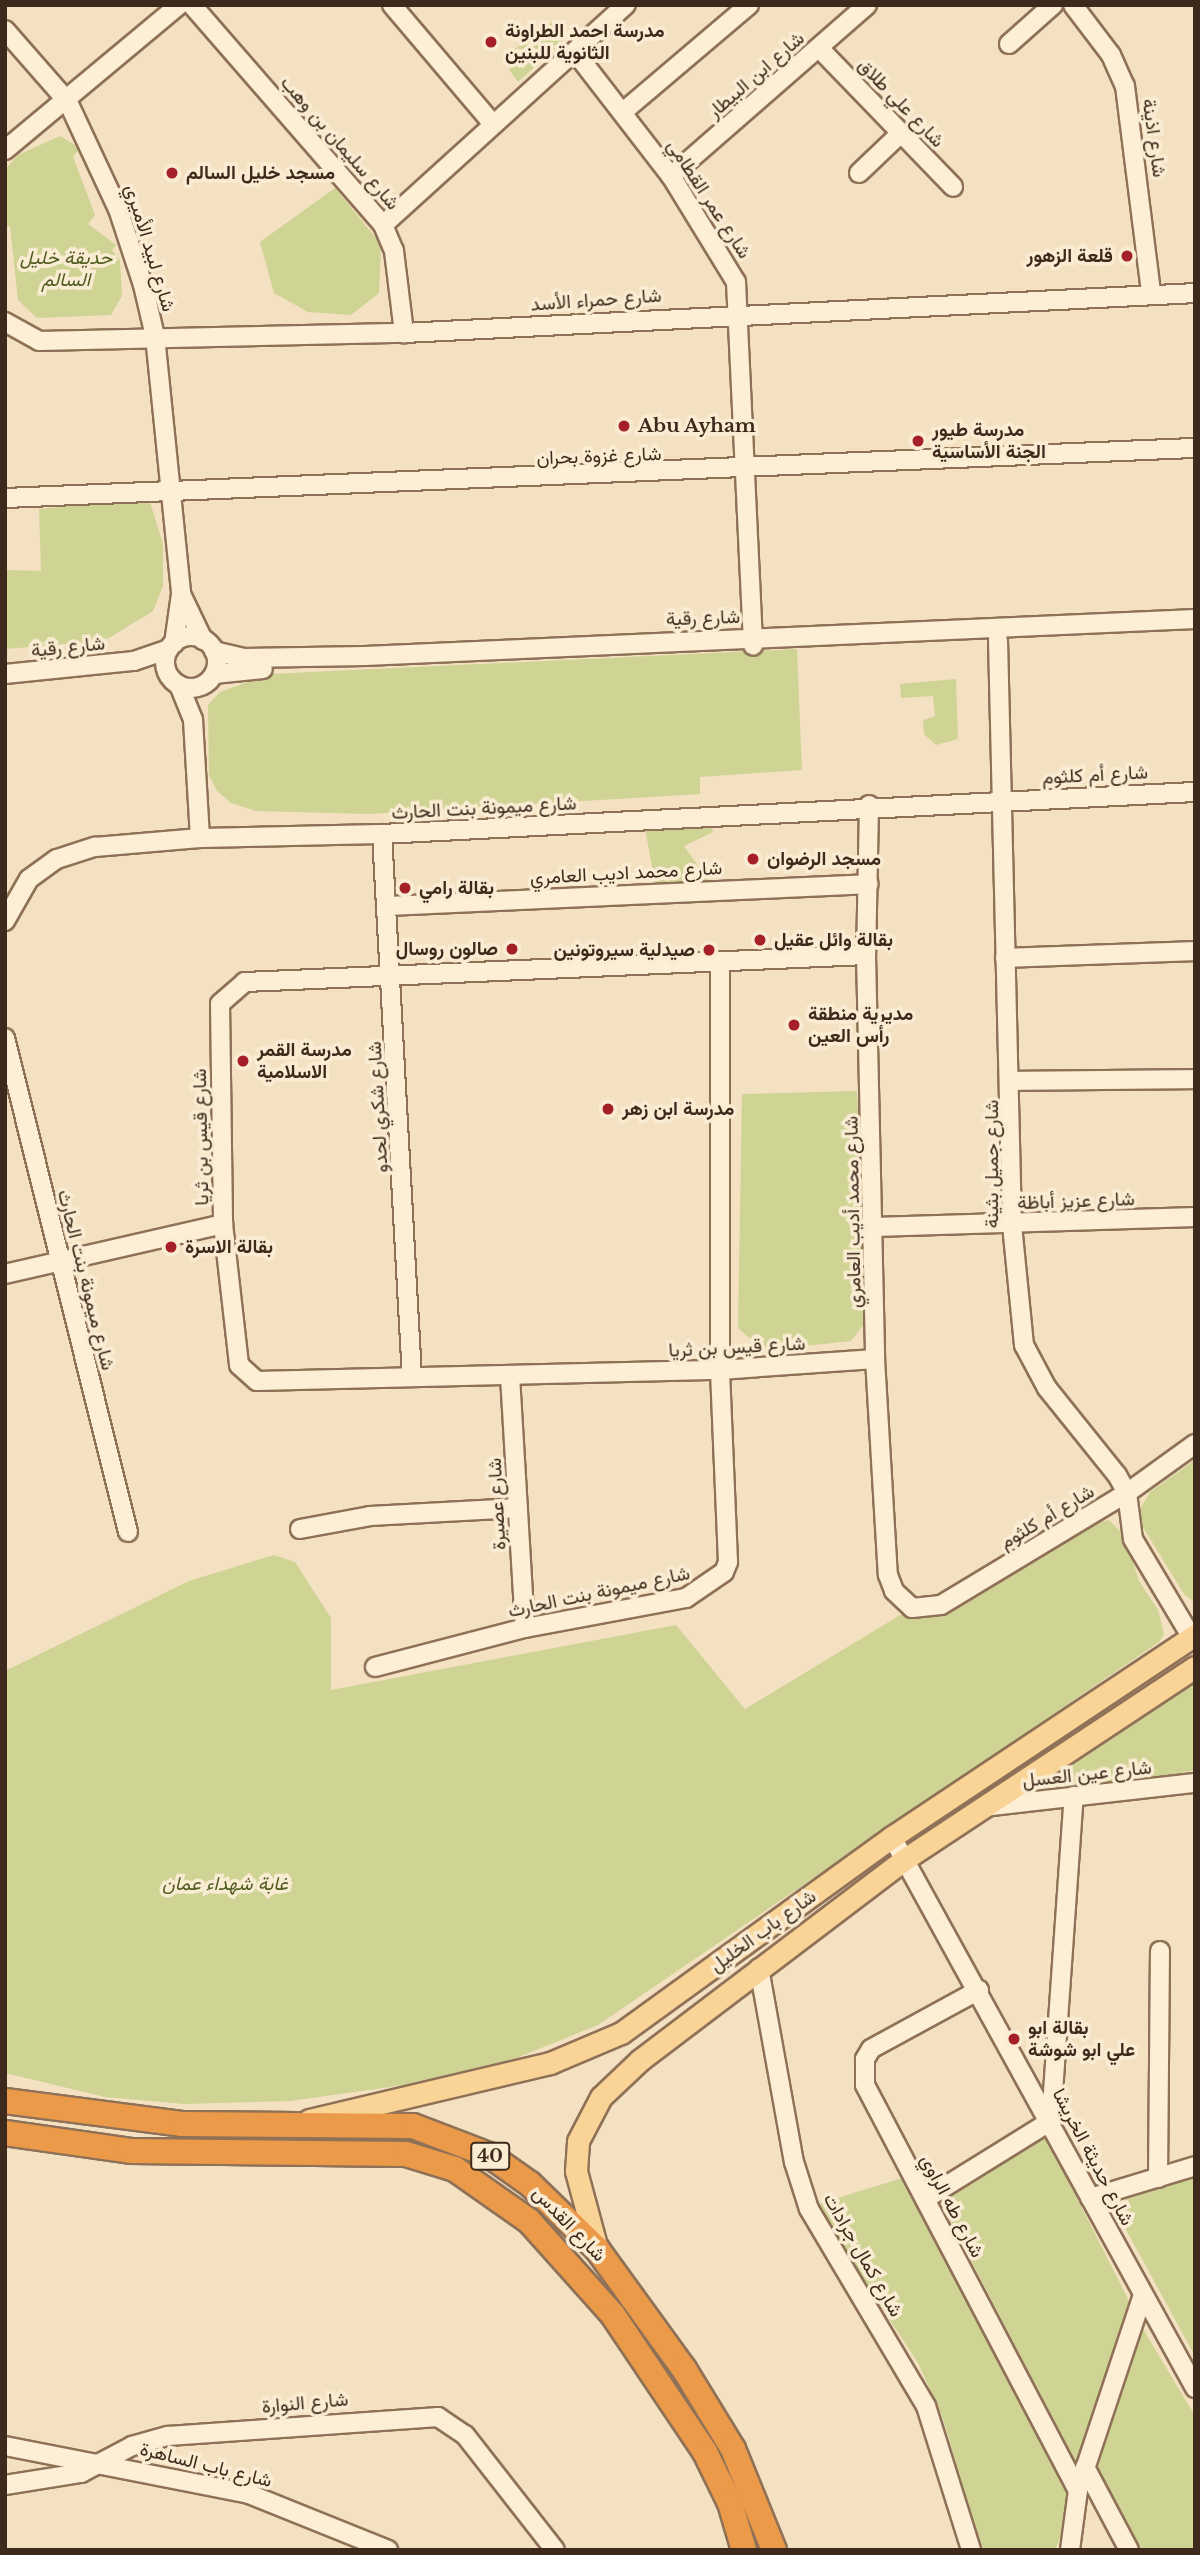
<!DOCTYPE html>
<html>
<head>
<meta charset="utf-8">
<style>
	body { margin:0 }
	#map { position:relative; width:1200px; height:2555px; overflow:hidden; background:#f3e1c2; font-family:"Libre Baskerville",Vazirmatn,serif }
	div>[style] { position:absolute }
	[style*='--x'] { left:calc(var(--x)*1px); top:calc(var(--y)*1px); width:calc(var(--w)*1px); rotate:calc(var(--a)*1deg) }
	.green>* { inset:0; background:#cfd394 }
	.roads { filter:drop-shadow(2px 0 #8f7157) drop-shadow(-2px 0 #8f7157) drop-shadow(0 2px #8f7157) drop-shadow(0 -2px #8f7157) }
	.minor>* { height:18px; margin:-9px; padding:0 9px; transform-origin:9px; border-radius:9px; background:#fcefd6 }
	.minor>.ring { margin:-9px; padding:0; box-sizing:content-box; background:none; border:18px solid #fcefd6; border-radius:50% }
	.major>* { height:21px; margin:-10.5px; padding:0 10.5px; transform-origin:10.5px; border-radius:10.5px; background:#fad496 }
	.highway>* { height:24px; margin:-12px; padding:0 12px; transform-origin:12px; border-radius:12px; background:#eb9a49 }
	.dots>* { width:19px; height:19px; translate:-50% -50%; box-sizing:border-box; border:4px solid #f9ecd2; border-radius:50% }
	span { translate:-50% -50%; white-space:nowrap; text-align:center; line-height:1.15; -webkit-text-stroke:7px #f9ecd2; paint-order:stroke }
	.shield-label span { padding:2px 5px; background:#f9ecd2; border:2px solid; border-radius:5px; -webkit-text-stroke-width:0 }
	.shield-label { font-size:18px; color:#3d2a1c; font-weight:700 }
	.poi-label { font-size:19px; color:#3d2a1c; font-weight:700 }
	.left { translate:0 -50%; text-align:left }
	.right { translate:-100% -50%; text-align:right }
	.street-label { font-size:19px; color:#3d2a1c }
	.park-label { font-size:19px; color:#515c21; font-style:italic }
	.frame { position:absolute; inset:0; border:7px solid #3d2a1c; pointer-events:none }
</style>
</head>
<body>
<div id="map">
	<div class="green">
		<i style="clip-path:polygon(554px 21px,567px 38px,518px 82px,509px 69px,516px 63px,508px 54px)"></i>
		<i style="clip-path:polygon(60px 136px,80px 148px,73px 157px,95px 215px,88px 224px,116px 245px,112px 250px,120px 260px,122px 296px,111px 315px,37px 318px,18px 300px,10px 226px,5px 226px,5px 170px,18px 155px)"></i>
		<i style="clip-path:polygon(335px 188px,381px 244px,379px 293px,351px 315px,308px 312px,274px 293px,260px 242px)"></i>
		<i style="clip-path:polygon(149px 499px,163px 544px,163px 586px,153px 611px,104px 641px,5px 649px,5px 570px,41px 571px,39px 509px)"></i>
		<i style="clip-path:polygon(797px 649px,802px 770px,700px 777px,700px 794px,368px 814px,256px 811px,231px 803px,217px 791px,209px 775px,208px 705px,220px 692px,270px 674px)"></i>
		<i style="clip-path:polygon(956px 679px,958px 739px,936px 745px,924px 734px,923px 720px,935px 716px,933px 696px,901px 698px,900px 684px)"></i>
		<i style="clip-path:polygon(711px 826px,713px 832px,684px 846px,709px 881px,655px 883px,645px 828px)"></i>
		<i style="clip-path:polygon(857px 1091px,867px 1320px,851px 1341px,776px 1349px,756px 1344px,738px 1328px,742px 1094px)"></i>
		<i style="clip-path:polygon(1195px 1460px,1195px 1603px,1184px 1594px,1141px 1524px,1140px 1509px,1150px 1492px)"></i>
		<i style="clip-path:polygon(1109px 1520px,1125px 1536px,1139px 1581px,1158px 1610px,1164px 1634px,1159px 1642px,598px 2025px,514px 2059px,412px 2084px,290px 2101px,184px 2104px,105px 2097px,5px 2073px,5px 1671px,189px 1581px,274px 1555px,295px 1562px,331px 1618px,331px 1690px,676px 1625px,745px 1709px,912px 1608px,926px 1608px,1063px 1531px)"></i>
		<i style="clip-path:polygon(1195px 1680px,1195px 1770px,1057px 1798px,1051px 1782px,1056px 1771px)"></i>
		<i style="clip-path:polygon(1042px 2129px,1129px 2301px,1076px 2464px,940px 2200px)"></i>
		<i style="clip-path:polygon(912px 2175px,1077px 2497px,1055px 2550px,982px 2550px,942px 2416px,918px 2363px,815px 2205px)"></i>
		<i style="clip-path:polygon(1195px 2176px,1195px 2356px,1118px 2215px,1126px 2199px)"></i>
		<i style="clip-path:polygon(1140px 2324px,1195px 2416px,1195px 2550px,1135px 2550px,1094px 2471px)"></i>
	</div>
	<div class="roads">
		<div class="minor">
			<i style="--x:192;--y:5;--w:291;--a:49"></i>
			<i style="--x:383;--y:225;--w:28;--a:67"></i>
			<i style="--x:394;--y:251;--w:83;--a:83"></i>
			<i style="--x:392;--y:5;--w:155;--a:49.7"></i>
			<i style="--x:1073;--y:5;--w:63;--a:52.8"></i>
			<i style="--x:1111;--y:55;--w:34;--a:66"></i>
			<i style="--x:1125;--y:86;--w:208;--a:82.8"></i>
			<i style="--x:5;--y:30;--w:96;--a:48.8"></i>
			<i style="--x:68;--y:102;--w:118;--a:65"></i>
			<i style="--x:118;--y:209;--w:80;--a:71.8"></i>
			<i style="--x:143;--y:285;--w:52;--a:76.8"></i>
			<i style="--x:155;--y:336;--w:259;--a:84.2"></i>
			<i style="--x:181;--y:594;--w:50;--a:98"></i>
			<i style="--x:1009;--y:44;--w:59;--a:-41.6"></i>
			<i style="--x:819;--y:48;--w:193;--a:46"></i>
			<i style="--x:575;--y:52;--w:157;--a:52.3"></i>
			<i style="--x:671;--y:176;--w:124;--a:58.5"></i>
			<i style="--x:736;--y:282;--w:364;--a:87.3"></i>
			<i style="--x:624;--y:111;--w:164;--a:-40.3"></i>
			<i style="--x:5;--y:150;--w:226;--a:-39.8"></i>
			<i style="--x:859;--y:173;--w:58;--a:-43.6"></i>
			<i style="--x:671;--y:176;--w:260;--a:-41.1"></i>
			<i style="--x:383;--y:225;--w:328;--a:-42.2"></i>
			<i style="--x:5;--y:322;--w:39;--a:29"></i>
			<i style="--x:39;--y:341;--w:365;--a:-1.3"></i>
			<i style="--x:404;--y:333;--w:792;--a:-2.89"></i>
			<i style="--x:5;--y:498;--w:1191;--a:-2.41"></i>
			<i style="--x:181;--y:594;--w:51;--a:64.4"></i>
			<i class="ring" style="left:165px;top:636px;width:34px;height:34px"></i>
			<i style="--x:998;--y:640;--w:585;--a:88.63"></i>
			<i style="--x:1012;--y:1225;--w:121;--a:84.3"></i>
			<i style="--x:1024;--y:1345;--w:49;--a:61.9"></i>
			<i style="--x:1047;--y:1388;--w:112;--a:51.2"></i>
			<i style="--x:1117;--y:1475;--w:21;--a:61"></i>
			<i style="--x:1127;--y:1493;--w:46;--a:82.6"></i>
			<i style="--x:1133;--y:1539;--w:115;--a:59.2"></i>
			<i style="--x:214;--y:651;--w:31;--a:13"></i>
			<i style="--x:244;--y:658;--w:121;--a:-0.9"></i>
			<i style="--x:365;--y:656;--w:831;--a:-2.55"></i>
			<i style="--x:5;--y:674;--w:130;--a:-5.8"></i>
			<i style="--x:134;--y:661;--w:37;--a:-19"></i>
			<i style="--x:214;--y:674;--w:49;--a:-5.8"></i>
			<i style="--x:179;--y:685;--w:38;--a:68"></i>
			<i style="--x:193;--y:720;--w:118;--a:86.6"></i>
			<i style="--x:869;--y:805;--w:150;--a:91.1"></i>
			<i style="--x:866;--y:955;--w:404;--a:88.7"></i>
			<i style="--x:875;--y:1359;--w:216;--a:86.6"></i>
			<i style="--x:888;--y:1575;--w:17;--a:69"></i>
			<i style="--x:894;--y:1591;--w:25;--a:43"></i>
			<i style="--x:912;--y:1608;--w:29;--a:-6"></i>
			<i style="--x:941;--y:1605;--w:217;--a:-31.1"></i>
			<i style="--x:1127;--y:1493;--w:84;--a:-35.8"></i>
			<i style="--x:382;--y:834;--w:544;--a:86.84"></i>
			<i style="--x:386;--y:906;--w:483;--a:-2.6"></i>
			<i style="--x:5;--y:921;--w:48;--a:-60.3"></i>
			<i style="--x:29;--y:879;--w:34;--a:-36"></i>
			<i style="--x:57;--y:859;--w:40;--a:-18"></i>
			<i style="--x:95;--y:847;--w:105;--a:-4.9"></i>
			<i style="--x:200;--y:838;--w:182;--a:-1.3"></i>
			<i style="--x:382;--y:834;--w:814;--a:-2.96"></i>
			<i style="--x:866;--y:955;--w:622;--a:177.51"></i>
			<i style="--x:245;--y:982;--w:33;--a:139"></i>
			<i style="--x:220;--y:1004;--w:220;--a:89.2"></i>
			<i style="--x:223;--y:1224;--w:142;--a:83.5"></i>
			<i style="--x:239;--y:1365;--w:24;--a:42"></i>
			<i style="--x:257;--y:1381;--w:463;--a:-1.4"></i>
			<i style="--x:720;--y:1370;--w:155;--a:-4.1"></i>
			<i style="--x:1005;--y:958;--w:190;--a:-2.1"></i>
			<i style="--x:5;--y:1038;--w:509;--a:76.02"></i>
			<i style="--x:1012;--y:1081;--w:183;--a:-0.6"></i>
			<i style="--x:875;--y:1227;--w:320;--a:-1.8"></i>
			<i style="--x:5;--y:1274;--w:224;--a:-12.9"></i>
			<i style="--x:510;--y:1376;--w:252;--a:86.6"></i>
			<i style="--x:300;--y:1529;--w:71;--a:-10.5"></i>
			<i style="--x:370;--y:1516;--w:148;--a:-3.1"></i>
			<i style="--x:375;--y:1667;--w:155;--a:-14.6"></i>
			<i style="--x:525;--y:1628;--w:164;--a:-10.6"></i>
			<i style="--x:686;--y:1598;--w:46;--a:-34.4"></i>
			<i style="--x:724;--y:1572;--w:11;--a:-68"></i>
			<i style="--x:728;--y:1562;--w:192;--a:-92.4"></i>
			<i style="--x:720;--y:1370;--w:405;--a:-90"></i>
			<i style="--x:983;--y:1807;--w:213;--a:-6.5"></i>
			<i style="--x:892;--y:1837;--w:629;--a:61.19"></i>
			<i style="--x:759;--y:1968;--w:197;--a:79.8"></i>
			<i style="--x:794;--y:2162;--w:49;--a:72.3"></i>
			<i style="--x:809;--y:2209;--w:229;--a:59.3"></i>
			<i style="--x:926;--y:2406;--w:151;--a:72.6"></i>
			<i style="--x:979;--y:1990;--w:123;--a:151.4"></i>
			<i style="--x:871;--y:2049;--w:12;--a:121"></i>
			<i style="--x:865;--y:2059;--w:26;--a:90"></i>
			<i style="--x:865;--y:2085;--w:458;--a:62.3"></i>
			<i style="--x:1158;--y:2178;--w:227;--a:-89.5"></i>
			<i style="--x:1090;--y:2198;--w:110;--a:-16.9"></i>
			<i style="--x:925;--y:2199;--w:148;--a:-31.8"></i>
			<i style="--x:1051;--y:2121;--w:326;--a:-86"></i>
			<i style="--x:5;--y:2446;--w:249;--a:11.1"></i>
			<i style="--x:249;--y:2494;--w:150;--a:21.9"></i>
			<i style="--x:1085;--y:2467;--w:94;--a:62.1"></i>
			<i style="--x:5;--y:2485;--w:77;--a:-9"></i>
			<i style="--x:81;--y:2473;--w:58;--a:-27.9"></i>
			<i style="--x:132;--y:2446;--w:37;--a:-16"></i>
			<i style="--x:168;--y:2436;--w:271;--a:-4"></i>
			<i style="--x:438;--y:2417;--w:32;--a:34"></i>
			<i style="--x:465;--y:2435;--w:146;--a:52"></i>
			<i style="--x:1070;--y:2550;--w:61;--a:-82.4"></i>
			<i style="--x:1078;--y:2490;--w:206;--a:-71.6"></i>
		</div>
		<div class="major">
			<i style="--x:309;--y:2120;--w:248;--a:-13.3"></i>
			<i style="--x:550;--y:2063;--w:77;--a:-22.9"></i>
			<i style="--x:621;--y:2033;--w:334;--a:-35.9"></i>
			<i style="--x:892;--y:1837;--w:364;--a:-33.7"></i>
			<i style="--x:597;--y:2249;--w:81;--a:-105.1"></i>
			<i style="--x:576;--y:2171;--w:30;--a:-86"></i>
			<i style="--x:578;--y:2141;--w:50;--a:-62.4"></i>
			<i style="--x:601;--y:2097;--w:54;--a:-43.5"></i>
			<i style="--x:640;--y:2060;--w:333;--a:-37.2"></i>
			<i style="--x:905;--y:1859;--w:348;--a:-33.5"></i>
		</div>
		<div class="highway">
			<i style="--x:5;--y:2101;--w:178;--a:7.4"></i>
			<i style="--x:182;--y:2124;--w:231;--a:0.5"></i>
			<i style="--x:413;--y:2126;--w:81;--a:20.9"></i>
			<i style="--x:489;--y:2155;--w:50;--a:35.3"></i>
			<i style="--x:530;--y:2184;--w:93;--a:44.1"></i>
			<i style="--x:597;--y:2249;--w:148;--a:54.1"></i>
			<i style="--x:684;--y:2369;--w:94;--a:58.5"></i>
			<i style="--x:733;--y:2449;--w:109;--a:67.9"></i>
			<i style="--x:5;--y:2133;--w:127;--a:8.1"></i>
			<i style="--x:131;--y:2151;--w:275;--a:0.6"></i>
			<i style="--x:406;--y:2154;--w:51;--a:17"></i>
			<i style="--x:455;--y:2169;--w:90;--a:35.1"></i>
			<i style="--x:529;--y:2221;--w:126;--a:48.2"></i>
			<i style="--x:613;--y:2315;--w:165;--a:56.1"></i>
			<i style="--x:705;--y:2452;--w:57;--a:63.9"></i>
			<i style="--x:730;--y:2503;--w:49;--a:73.4"></i>
		</div>
	</div>
	<div class="dots">
		<i style="left:491px;top:42px;background:#a51f29"></i>
		<i style="left:172px;top:173px;background:#a51f29"></i>
		<i style="left:1127px;top:256px;background:#a51f29"></i>
		<i style="left:624px;top:426px;background:#a51f29"></i>
		<i style="left:918px;top:441px;background:#a51f29"></i>
		<i style="left:753px;top:859px;background:#a51f29"></i>
		<i style="left:405px;top:888px;background:#a51f29"></i>
		<i style="left:760px;top:940px;background:#a51f29"></i>
		<i style="left:512px;top:949px;background:#a51f29"></i>
		<i style="left:709px;top:950px;background:#a51f29"></i>
		<i style="left:794px;top:1025px;background:#a51f29"></i>
		<i style="left:243px;top:1061px;background:#a51f29"></i>
		<i style="left:608px;top:1109px;background:#a51f29"></i>
		<i style="left:171px;top:1247px;background:#a51f29"></i>
		<i style="left:1014px;top:2039px;background:#a51f29"></i>
	</div>
	<div class="shield-label">
		<span style="left:490px;top:2156px">40</span>
	</div>
	<div class="poi-label">
		<span class="left" style="left:505px;top:42px">مدرسة احمد الطراونة<br>الثانوية للبنين</span>
		<span class="left" style="left:186px;top:173px">مسجد خليل السالم</span>
		<span class="right" style="left:1113px;top:256px">قلعة الزهور</span>
		<span class="left" style="left:638px;top:426px">Abu Ayham</span>
		<span class="left" style="left:932px;top:441px">مدرسة طيور<br>الجنة الأساسية</span>
		<span class="left" style="left:767px;top:859px">مسجد الرضوان</span>
		<span class="left" style="left:419px;top:888px">بقالة رامي</span>
		<span class="left" style="left:774px;top:940px">بقالة وائل عقيل</span>
		<span class="right" style="left:498px;top:949px">صالون روسال</span>
		<span class="right" style="left:695px;top:950px">صيدلية سيروتونين</span>
		<span class="left" style="left:808px;top:1025px">مديرية منطقة<br>رأس العين</span>
		<span class="left" style="left:257px;top:1061px">مدرسة القمر<br>الاسلامية</span>
		<span class="left" style="left:622px;top:1109px">مدرسة ابن زهر</span>
		<span class="left" style="left:185px;top:1247px">بقالة الاسرة</span>
		<span class="left" style="left:1028px;top:2039px">بقالة ابو<br>علي ابو شوشة</span>
	</div>
	<div class="street-label">
		<span style="left:756px;top:75px;rotate:-41deg">شارع ابن البيطار</span>
		<span style="left:901px;top:103px;rotate:46deg">شارع علي طلاق</span>
		<span style="left:1154px;top:138px;rotate:82deg">شارع اذينة</span>
		<span style="left:340px;top:143px;rotate:49deg">شارع سليمان بن وهب</span>
		<span style="left:709px;top:199px;rotate:57deg">شارع عمر القطامي</span>
		<span style="left:150px;top:248px;rotate:73deg">شارع لبيد الأميري</span>
		<span style="left:596px;top:300px;rotate:-4deg">شارع حمراء الأسد</span>
		<span style="left:599px;top:456px;rotate:-2deg">شارع غزوة بحران</span>
		<span style="left:703px;top:618px;rotate:-2deg">شارع رقية</span>
		<span style="left:68px;top:647px;rotate:-6deg">شارع رقية</span>
		<span style="left:1095px;top:775px;rotate:-3deg">شارع أم كلثوم</span>
		<span style="left:484px;top:808px;rotate:-3deg">شارع ميمونة بنت الحارث</span>
		<span style="left:626px;top:873px;rotate:-3deg">شارع محمد اديب العامري</span>
		<span style="left:378px;top:1107px;rotate:-93deg">شارع شكري لحدو</span>
		<span style="left:201px;top:1137px;rotate:-91deg">شارع قيس بن ثريا</span>
		<span style="left:992px;top:1164px;rotate:-90deg">شارع جميل بثينة</span>
		<span style="left:1076px;top:1201px;rotate:-2deg">شارع عزيز أباظة</span>
		<span style="left:853px;top:1212px;rotate:-91deg">شارع محمد أديب العامري</span>
		<span style="left:86px;top:1280px;rotate:76deg">شارع ميمونة بنت الحارث</span>
		<span style="left:737px;top:1347px;rotate:-3deg">شارع قيس بن ثريا</span>
		<span style="left:497px;top:1504px;rotate:-93deg">شارع عصيرة</span>
		<span style="left:1047px;top:1517px;rotate:-31deg">شارع أم كلثوم</span>
		<span style="left:599px;top:1592px;rotate:-12deg">شارع ميمونة بنت الحارث</span>
		<span style="left:1087px;top:1774px;rotate:-6deg">شارع عين العسل</span>
		<span style="left:763px;top:1931px;rotate:-36deg">شارع باب الخليل</span>
		<span style="left:1093px;top:2157px;rotate:62deg">شارع حديثة الخريشا</span>
		<span style="left:952px;top:2206px;rotate:62deg">شارع طه الراوي</span>
		<span style="left:569px;top:2224px;rotate:46deg">شارع القدس</span>
		<span style="left:863px;top:2255px;rotate:60deg">شارع كمال جرادات</span>
		<span style="left:305px;top:2403px;rotate:-5deg">شارع النوارة</span>
		<span style="left:206px;top:2465px;rotate:14deg">شارع باب الساهرة</span>
	</div>
	<div class="park-label">
		<span style="left:66px;top:269px">حديقة خليل<br>السالم</span>
		<span style="left:225px;top:1884px">غابة شهداء عمان</span>
	</div>
	<div class="frame"></div>
</div>
</body>
</html>
